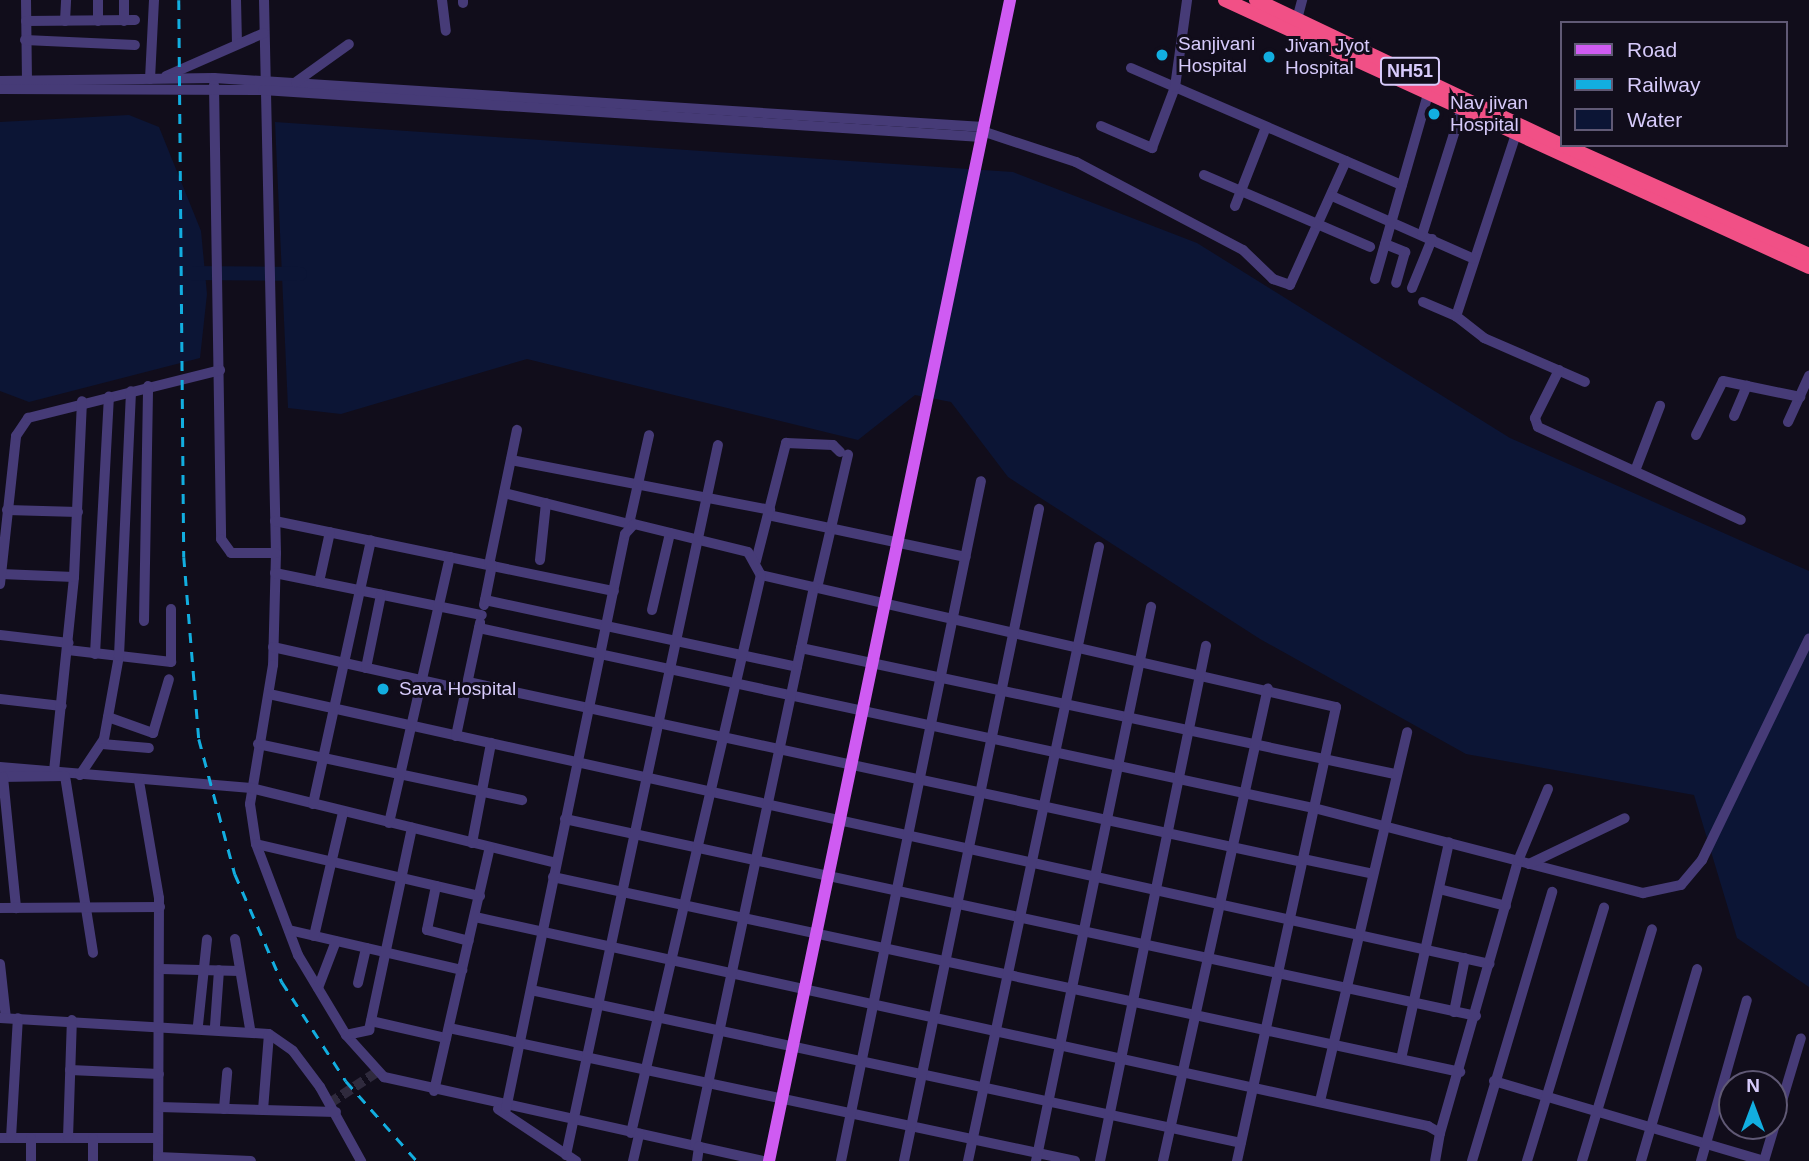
<!DOCTYPE html>
<html>
<head>
<meta charset="utf-8">
<style>
	body { margin:0 }
	#map { position:relative; width:1809px; height:1161px; overflow:hidden; background:#110d1b; font-family:Arial,sans-serif }
	div>[style] { position:absolute }
	[style*='--x'] { left:calc(var(--x)*1px); top:calc(var(--y)*1px); width:calc(var(--w)*1px); rotate:calc(var(--a)*1deg) }
	.water>* { inset:0; background:#0c1535 }
	.river>* { height:14px; margin:-7px; padding:0 7px; transform-origin:7px; border-radius:7px; background:#0c1535 }
	.minor-tunnel>* { height:10px; margin-top:-5px; transform-origin:0; background:repeating-linear-gradient(90deg,#2f2a3d 0 10px,transparent 0 15px) }
	.minor>* { height:10px; margin:-5px; padding:0 5px; transform-origin:5px; border-radius:5px; background:#463b77 }
	.major>* { height:12px; margin:-6px; padding:0 6px; transform-origin:6px; border-radius:6px; background:#cf5bf2 }
	.highway>* { height:14px; margin:-7px; padding:0 7px; transform-origin:7px; border-radius:7px; background:#f15086 }
	.rail>* { height:2.5px; margin-top:-1.25px; transform-origin:0; background:repeating-linear-gradient(90deg,#12aee0 0 10px,transparent 0 19px) }
	.dots>* { width:19px; height:19px; translate:-50% -50%; box-sizing:border-box; border:4px solid #110d1b; border-radius:50% }
	span { translate:-50% -50%; white-space:nowrap; text-align:center; line-height:1.15; -webkit-text-stroke:6px #110d1b; paint-order:stroke }
	.shield-label span { padding:2px 5px; background:#110d1b; border:2px solid; border-radius:5px; -webkit-text-stroke-width:0 }
	.shield-label { font-size:18px; color:#d7cbfb; font-weight:700 }
	.poi-label { font-size:19px; color:#d7cbfb }
	.left { translate:0 -50%; text-align:left }
	.legend { position:absolute; left:1560px; top:21px; width:228px; height:126px; box-sizing:border-box; background:#110d1b; border:2px solid #605975; margin:0; padding:9px 12px; list-style:none; font-size:21px; color:#d7cbfb }
	.legend li { display:flex; align-items:center; gap:14px; height:35px }
	.legend b { width:35px; border:2px solid #605975 }
	.north { position:absolute; left:1718px; top:1070px; width:70px; height:70px; box-sizing:border-box; background:#110d1b; border:2px solid #605975; border-radius:50%; rotate:0deg; font-size:19px; font-weight:700; line-height:28px; text-align:center; color:#d7cbfb }
	.north::after { content:''; display:block; margin:auto; width:24px; height:32px; background:#12aee0; clip-path:polygon(50% 0,100% 100%,50% 72%,0 100%) }
</style>
</head>
<body>
<div id="map">
	<div class="water">
		<i style="clip-path:polygon(129px 115px,159px 127px,201px 231px,207px 294px,200px 358px,29px 402px,0 391px,0 122px)"></i>
		<i style="clip-path:polygon(275px 122px,1013px 172px,1197px 243px,1510px 438px,1809px 571px,1809px 987px,1737px 938px,1694px 795px,1466px 754px,1260px 639px,1008px 477px,951px 402px,915px 395px,858px 440px,527px 359px,341px 414px,288px 408px)"></i>
	</div>
	<div class="river">
		<i style="--x:187;--y:273;--w:113;--a:0.5"></i>
	</div>
	<div class="minor-tunnel">
		<i style="--x:330;--y:1103;--w:56;--a:-33.4"></i>
	</div>
	<div class="minor">
		<i style="--x:26;--y:0;--w:85;--a:89.3"></i>
		<i style="--x:236;--y:0;--w:43;--a:88.7"></i>
		<i style="--x:264;--y:0;--w:553;--a:88.76"></i>
		<i style="--x:276;--y:553;--w:112;--a:91.5"></i>
		<i style="--x:273;--y:665;--w:141;--a:99.4"></i>
		<i style="--x:250;--y:804;--w:40;--a:81.5"></i>
		<i style="--x:256;--y:844;--w:119;--a:69.3"></i>
		<i style="--x:298;--y:955;--w:93;--a:59"></i>
		<i style="--x:346;--y:1035;--w:57;--a:47.9"></i>
		<i style="--x:384;--y:1077;--w:388;--a:12.5"></i>
		<i style="--x:442;--y:0;--w:31;--a:83"></i>
		<i style="--x:463;--y:0;--w:3;--a:90"></i>
		<i style="--x:26;--y:21;--w:109;--a:-0.5"></i>
		<i style="--x:65;--y:21;--w:21;--a:-87"></i>
		<i style="--x:98;--y:21;--w:21;--a:-90"></i>
		<i style="--x:124;--y:21;--w:21;--a:-90"></i>
		<i style="--x:1296;--y:23;--w:24;--a:-75"></i>
		<i style="--x:25;--y:40;--w:110;--a:2.6"></i>
		<i style="--x:1131;--y:68;--w:295;--a:23.4"></i>
		<i style="--x:166;--y:76;--w:107;--a:-23.7"></i>
		<i style="--x:150;--y:79;--w:79;--a:-87.1"></i>
		<i style="--x:0;--y:81;--w:214;--a:-0.8"></i>
		<i style="--x:214;--y:78;--w:771;--a:3.65"></i>
		<i style="--x:296;--y:82;--w:65;--a:-35.6"></i>
		<i style="--x:214;--y:85;--w:454;--a:89.1"></i>
		<i style="--x:221;--y:539;--w:17;--a:54"></i>
		<i style="--x:231;--y:553;--w:45;--a:0"></i>
		<i style="--x:0;--y:89;--w:263;--a:0.2"></i>
		<i style="--x:263;--y:90;--w:720;--a:3.75"></i>
		<i style="--x:1101;--y:126;--w:56;--a:23.3"></i>
		<i style="--x:1152;--y:148;--w:65;--a:-69.3"></i>
		<i style="--x:1175;--y:87;--w:88;--a:-82.1"></i>
		<i style="--x:982;--y:131;--w:99;--a:18.3"></i>
		<i style="--x:1076;--y:162;--w:189;--a:27.8"></i>
		<i style="--x:1243;--y:250;--w:42;--a:44"></i>
		<i style="--x:1273;--y:279;--w:18;--a:19"></i>
		<i style="--x:1290;--y:285;--w:136;--a:-65.7"></i>
		<i style="--x:1516;--y:134;--w:192;--a:108.2"></i>
		<i style="--x:1456;--y:316;--w:36;--a:38"></i>
		<i style="--x:1484;--y:338;--w:110;--a:23.5"></i>
		<i style="--x:1204;--y:175;--w:181;--a:23.4"></i>
		<i style="--x:1332;--y:196;--w:155;--a:23.9"></i>
		<i style="--x:1235;--y:206;--w:85;--a:-68.6"></i>
		<i style="--x:1422;--y:235;--w:133;--a:-72.5"></i>
		<i style="--x:1385;--y:244;--w:22;--a:22"></i>
		<i style="--x:1405;--y:252;--w:32;--a:106"></i>
		<i style="--x:1375;--y:279;--w:196;--a:-74"></i>
		<i style="--x:1412;--y:288;--w:53;--a:-67.8"></i>
		<i style="--x:1423;--y:302;--w:36;--a:23"></i>
		<i style="--x:1559;--y:370;--w:54;--a:116.6"></i>
		<i style="--x:1535;--y:418;--w:9;--a:72"></i>
		<i style="--x:1538;--y:427;--w:223;--a:24.6"></i>
		<i style="--x:1734;--y:416;--w:33;--a:-67"></i>
		<i style="--x:1788;--y:422;--w:51;--a:-65.5"></i>
		<i style="--x:1696;--y:435;--w:60;--a:-63.4"></i>
		<i style="--x:1723;--y:381;--w:79;--a:11.7"></i>
		<i style="--x:511;--y:460;--w:264;--a:10.9"></i>
		<i style="--x:1635;--y:471;--w:70;--a:-69"></i>
		<i style="--x:504;--y:493;--w:129;--a:13.9"></i>
		<i style="--x:629;--y:524;--w:91;--a:-77.3"></i>
		<i style="--x:7;--y:510;--w:71;--a:1.6"></i>
		<i style="--x:768;--y:515;--w:202;--a:12"></i>
		<i style="--x:275;--y:521;--w:346;--a:11.7"></i>
		<i style="--x:540;--y:560;--w:57;--a:-84"></i>
		<i style="--x:756;--y:561;--w:122;--a:-75.7"></i>
		<i style="--x:786;--y:443;--w:47;--a:2.4"></i>
		<i style="--x:833;--y:445;--w:10;--a:45"></i>
		<i style="--x:489;--y:565;--w:138;--a:-78.3"></i>
		<i style="--x:275;--y:573;--w:211;--a:11.5"></i>
		<i style="--x:1;--y:574;--w:73;--a:2.4"></i>
		<i style="--x:319;--y:582;--w:51;--a:-77.6"></i>
		<i style="--x:0;--y:584;--w:149;--a:-83.8"></i>
		<i style="--x:16;--y:436;--w:22;--a:-56"></i>
		<i style="--x:28;--y:418;--w:198;--a:-14"></i>
		<i style="--x:817;--y:588;--w:137;--a:-76.9"></i>
		<i style="--x:485;--y:600;--w:319;--a:12.1"></i>
		<i style="--x:484;--y:605;--w:41;--a:-78.7"></i>
		<i style="--x:652;--y:610;--w:79;--a:-76.8"></i>
		<i style="--x:144;--y:621;--w:235;--a:-89"></i>
		<i style="--x:479;--y:628;--w:854;--a:12.17"></i>
		<i style="--x:1314;--y:808;--w:340;--a:14.5"></i>
		<i style="--x:1643;--y:893;--w:39;--a:-12"></i>
		<i style="--x:1681;--y:885;--w:33;--a:-50"></i>
		<i style="--x:1702;--y:860;--w:246;--a:-64.2"></i>
		<i style="--x:0;--y:635;--w:69;--a:6.6"></i>
		<i style="--x:273;--y:647;--w:198;--a:12.6"></i>
		<i style="--x:801;--y:648;--w:607;--a:11.98"></i>
		<i style="--x:68;--y:650;--w:104;--a:6.6"></i>
		<i style="--x:171;--y:662;--w:53;--a:-90"></i>
		<i style="--x:95;--y:654;--w:258;--a:-86.9"></i>
		<i style="--x:366;--y:668;--w:75;--a:-78.4"></i>
		<i style="--x:468;--y:682;--w:853;--a:12.18"></i>
		<i style="--x:269;--y:694;--w:1250;--a:12.47"></i>
		<i style="--x:0;--y:699;--w:62;--a:6.4"></i>
		<i style="--x:108;--y:717;--w:48;--a:19.6"></i>
		<i style="--x:153;--y:733;--w:56;--a:-73.5"></i>
		<i style="--x:456;--y:736;--w:116;--a:-78"></i>
		<i style="--x:102;--y:744;--w:47;--a:4.9"></i>
		<i style="--x:258;--y:744;--w:270;--a:12"></i>
		<i style="--x:0;--y:767;--w:252;--a:4.8"></i>
		<i style="--x:251;--y:788;--w:314;--a:13.8"></i>
		<i style="--x:54;--y:771;--w:195;--a:-84.1"></i>
		<i style="--x:74;--y:577;--w:176;--a:-87.4"></i>
		<i style="--x:80;--y:775;--w:43;--a:-56.3"></i>
		<i style="--x:104;--y:739;--w:84;--a:-79.8"></i>
		<i style="--x:119;--y:656;--w:265;--a:-87.4"></i>
		<i style="--x:65;--y:776;--w:179;--a:81"></i>
		<i style="--x:0;--y:777;--w:65;--a:-0.9"></i>
		<i style="--x:3;--y:777;--w:132;--a:84.3"></i>
		<i style="--x:139;--y:781;--w:119;--a:80.3"></i>
		<i style="--x:159;--y:898;--w:263;--a:90.2"></i>
		<i style="--x:313;--y:804;--w:270;--a:-77.6"></i>
		<i style="--x:565;--y:819;--w:932;--a:12.2"></i>
		<i style="--x:389;--y:823;--w:273;--a:-77.1"></i>
		<i style="--x:472;--y:843;--w:102;--a:-79.2"></i>
		<i style="--x:256;--y:844;--w:230;--a:13.1"></i>
		<i style="--x:1303;--y:859;--w:67;--a:12"></i>
		<i style="--x:1529;--y:864;--w:106;--a:-25.6"></i>
		<i style="--x:553;--y:877;--w:928;--a:12.13"></i>
		<i style="--x:436;--y:886;--w:45;--a:101.6"></i>
		<i style="--x:427;--y:930;--w:43;--a:14.7"></i>
		<i style="--x:1439;--y:889;--w:69;--a:14.2"></i>
		<i style="--x:0;--y:908;--w:160;--a:-0.4"></i>
		<i style="--x:475;--y:917;--w:976;--a:12.37"></i>
		<i style="--x:1428;--y:1126;--w:14;--a:30"></i>
		<i style="--x:1440;--y:1133;--w:28;--a:100"></i>
		<i style="--x:289;--y:930;--w:178;--a:13"></i>
		<i style="--x:314;--y:936;--w:127;--a:-76.8"></i>
		<i style="--x:235;--y:939;--w:91;--a:80.5"></i>
		<i style="--x:0;--y:964;--w:54;--a:83.7"></i>
		<i style="--x:161;--y:969;--w:79;--a:1.5"></i>
		<i style="--x:358;--y:983;--w:36;--a:-77"></i>
		<i style="--x:318;--y:988;--w:50;--a:-69"></i>
		<i style="--x:531;--y:990;--w:726;--a:12.16"></i>
		<i style="--x:1454;--y:1012;--w:55;--a:-78.5"></i>
		<i style="--x:0;--y:1018;--w:269;--a:3.4"></i>
		<i style="--x:269;--y:1034;--w:29;--a:35"></i>
		<i style="--x:293;--y:1051;--w:45;--a:53.1"></i>
		<i style="--x:320;--y:1087;--w:85;--a:61"></i>
		<i style="--x:371;--y:1021;--w:77;--a:12.8"></i>
		<i style="--x:198;--y:1025;--w:86;--a:-84"></i>
		<i style="--x:215;--y:1026;--w:56;--a:-85.9"></i>
		<i style="--x:449;--y:1028;--w:640;--a:11.99"></i>
		<i style="--x:346;--y:1035;--w:24;--a:-12"></i>
		<i style="--x:369;--y:1030;--w:207;--a:-78"></i>
		<i style="--x:1401;--y:1059;--w:222;--a:-77.5"></i>
		<i style="--x:70;--y:1070;--w:89;--a:2.6"></i>
		<i style="--x:1494;--y:1081;--w:282;--a:16.5"></i>
		<i style="--x:434;--y:1091;--w:250;--a:-77.1"></i>
		<i style="--x:1320;--y:1101;--w:379;--a:-76.7"></i>
		<i style="--x:159;--y:1107;--w:177;--a:1.6"></i>
		<i style="--x:224;--y:1109;--w:37;--a:-85"></i>
		<i style="--x:498;--y:1109;--w:94;--a:33.7"></i>
		<i style="--x:506;--y:1109;--w:587;--a:-78.31"></i>
		<i style="--x:625;--y:534;--w:13;--a:-48"></i>
		<i style="--x:634;--y:524;--w:117;--a:13.8"></i>
		<i style="--x:748;--y:552;--w:26;--a:61"></i>
		<i style="--x:761;--y:575;--w:590;--a:12.93"></i>
		<i style="--x:1336;--y:707;--w:465;--a:102.3"></i>
		<i style="--x:263;--y:1110;--w:76;--a:-85.5"></i>
		<i style="--x:631;--y:1133;--w:573;--a:-76.89"></i>
		<i style="--x:1440;--y:1133;--w:283;--a:-74"></i>
		<i style="--x:1518;--y:861;--w:78;--a:-67.4"></i>
		<i style="--x:0;--y:1138;--w:158;--a:0"></i>
		<i style="--x:11;--y:1138;--w:120;--a:-86.7"></i>
		<i style="--x:68;--y:1138;--w:118;--a:-88.1"></i>
		<i style="--x:93;--y:1138;--w:23;--a:90"></i>
		<i style="--x:695;--y:1145;--w:571;--a:-77.96"></i>
		<i style="--x:566;--y:1155;--w:726;--a:-77.92"></i>
		<i style="--x:158;--y:1157;--w:93;--a:2.5"></i>
		<i style="--x:31;--y:1161;--w:23;--a:-90"></i>
		<i style="--x:633;--y:1161;--w:28;--a:-77"></i>
		<i style="--x:697;--y:1161;--w:15;--a:-82"></i>
		<i style="--x:841;--y:1161;--w:694;--a:-78.37"></i>
		<i style="--x:904;--y:1161;--w:666;--a:-78.3"></i>
		<i style="--x:968;--y:1161;--w:628;--a:-77.96"></i>
		<i style="--x:1036;--y:1161;--w:566;--a:-78.27"></i>
		<i style="--x:1100;--y:1161;--w:526;--a:-78.37"></i>
		<i style="--x:1163;--y:1161;--w:484;--a:-77.5"></i>
		<i style="--x:1472;--y:1161;--w:281;--a:-73.4"></i>
		<i style="--x:1527;--y:1161;--w:265;--a:-73.1"></i>
		<i style="--x:1582;--y:1161;--w:242;--a:-73.2"></i>
		<i style="--x:1641;--y:1161;--w:200;--a:-73.7"></i>
		<i style="--x:1701;--y:1161;--w:167;--a:-74.1"></i>
		<i style="--x:1764;--y:1161;--w:128;--a:-73.3"></i>
	</div>
	<div class="major">
		<i style="--x:769;--y:1161;--w:1186;--a:-78.27"></i>
	</div>
	<div class="highway">
		<i style="--x:1225;--y:0;--w:642;--a:24.57"></i>
		<i style="--x:1256;--y:0;--w:339;--a:25.4"></i>
		<i style="--x:1563;--y:145;--w:269;--a:24.1"></i>
	</div>
	<div class="rail">
		<i style="--x:179;--y:0;--w:557;--a:89.49"></i>
		<i style="--x:184;--y:557;--w:183;--a:85.3"></i>
		<i style="--x:199;--y:739;--w:140;--a:75.1"></i>
		<i style="--x:235;--y:874;--w:118;--a:66.5"></i>
		<i style="--x:282;--y:982;--w:118;--a:57.1"></i>
		<i style="--x:346;--y:1081;--w:107;--a:48.4"></i>
	</div>
	<div class="dots">
		<i style="left:1162px;top:55px;background:#12aee0"></i>
		<i style="left:1269px;top:57px;background:#12aee0"></i>
		<i style="left:1434px;top:114px;background:#12aee0"></i>
		<i style="left:383px;top:689px;background:#12aee0"></i>
	</div>
	<div class="shield-label">
		<span style="left:1410px;top:71px">NH51</span>
	</div>
	<div class="poi-label">
		<span class="left" style="left:1178px;top:55px">Sanjivani<br>Hospital</span>
		<span class="left" style="left:1285px;top:57px">Jivan Jyot<br>Hospital</span>
		<span class="left" style="left:1450px;top:114px">Nav jivan<br>Hospital</span>
		<span class="left" style="left:399px;top:689px">Sava Hospital</span>
	</div>
	<ul class="legend">
	<li><b style="height:9px;background:#cf5bf2"></b>Road</li>
	<li><b style="height:9px;background:#12aee0"></b>Railway</li>
	<li><b style="height:19px;background:#0c1535"></b>Water</li>
	</ul>
	<div class="north">N</div>
</div>
</body>
</html>
